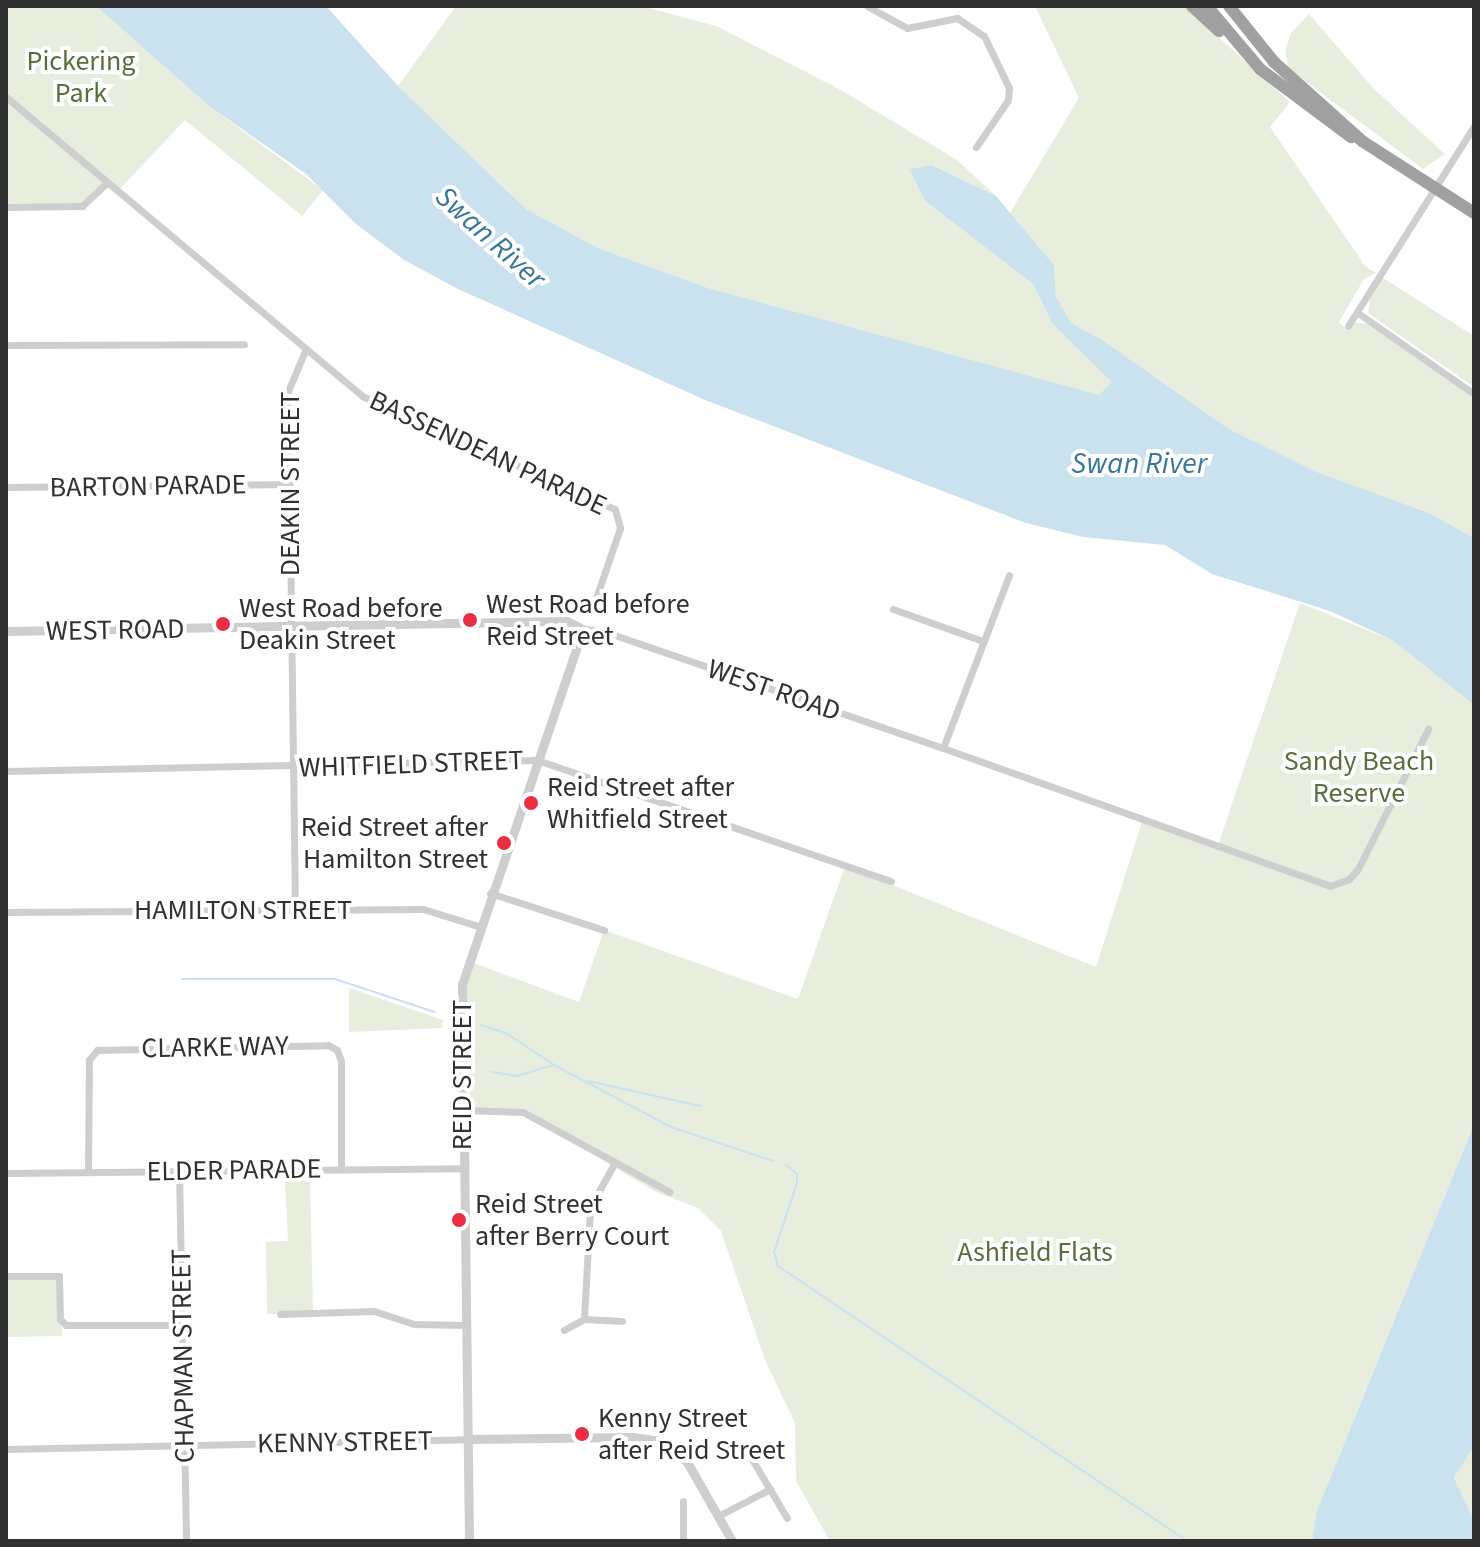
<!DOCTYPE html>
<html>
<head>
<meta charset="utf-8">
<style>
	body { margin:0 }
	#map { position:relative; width:1480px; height:1547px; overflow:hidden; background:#fff; font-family:"Source Sans 3",sans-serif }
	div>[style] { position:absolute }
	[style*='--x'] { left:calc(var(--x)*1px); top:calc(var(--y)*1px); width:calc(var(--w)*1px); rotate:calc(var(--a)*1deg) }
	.green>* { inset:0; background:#e7eede }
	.water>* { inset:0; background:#cae2ee }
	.stream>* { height:2px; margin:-1px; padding:0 1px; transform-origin:1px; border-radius:1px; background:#cae2ee }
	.minor>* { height:7px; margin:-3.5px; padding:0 3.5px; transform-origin:3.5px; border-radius:3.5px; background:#cecece }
	.tertiary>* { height:9px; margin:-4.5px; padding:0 4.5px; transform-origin:4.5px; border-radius:4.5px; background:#cecece }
	.trunk>* { height:12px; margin:-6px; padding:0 6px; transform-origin:6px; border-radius:6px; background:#a0a0a0 }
	.dots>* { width:22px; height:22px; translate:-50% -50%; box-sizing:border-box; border:4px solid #fff; border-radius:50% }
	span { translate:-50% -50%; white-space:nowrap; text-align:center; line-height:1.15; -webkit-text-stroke:8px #fff; paint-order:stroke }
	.park-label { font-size:28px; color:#566f3b }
	.street-label { font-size:28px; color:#313131 }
	.poi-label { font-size:28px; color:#313131 }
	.left { translate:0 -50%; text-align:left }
	.right { translate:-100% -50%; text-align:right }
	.water-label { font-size:30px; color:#3a7797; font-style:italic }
	.frame { position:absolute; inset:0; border:8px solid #313131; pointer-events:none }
</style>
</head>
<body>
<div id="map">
	<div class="green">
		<i style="clip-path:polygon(6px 6px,96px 6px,209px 106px,323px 190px,302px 216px,185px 120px,117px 192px,107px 183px,87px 204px,6px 207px)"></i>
		<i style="clip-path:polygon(456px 6px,641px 6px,716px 26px,841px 90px,957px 160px,996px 196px,933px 165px,909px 169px,925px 201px,1033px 284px,1052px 323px,1113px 382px,1099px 396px,708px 288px,598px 248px,526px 209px,398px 86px)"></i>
		<i style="clip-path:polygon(1035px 6px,1184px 6px,1290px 102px,1270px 127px,1366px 267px,1376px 273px,1364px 279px,1339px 322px,1348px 331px,1355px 323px,1371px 324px,1474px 398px,1474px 538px,1429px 513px,1317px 472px,1229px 429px,1101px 339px,1071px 324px,1056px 297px,1054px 265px,1010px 213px,1079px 98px)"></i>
		<i style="clip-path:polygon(1309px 14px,1374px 89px,1445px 154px,1423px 169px,1289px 69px,1285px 51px,1291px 33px)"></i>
		<i style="clip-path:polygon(1383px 278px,1474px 336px,1474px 387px,1368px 313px,1370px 298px)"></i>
		<i style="clip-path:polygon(1300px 603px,1392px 640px,1474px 705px,1474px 1124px,1316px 1513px,1312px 1541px,830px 1541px,796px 1481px,795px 1423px,765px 1360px,721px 1231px,698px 1208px,654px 1191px,529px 1116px,462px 1113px,460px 1008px,468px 961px,579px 1002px,604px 930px,798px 999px,845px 866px,1096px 967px,1142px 822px,1217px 848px)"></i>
		<i style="clip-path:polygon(349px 988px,443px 1020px,442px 1028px,349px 1032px)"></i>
		<i style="clip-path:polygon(285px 1180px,310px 1180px,313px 1313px,267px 1314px,266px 1242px,288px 1241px)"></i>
		<i style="clip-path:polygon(6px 1276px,59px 1276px,62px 1336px,6px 1337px)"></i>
		<i style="clip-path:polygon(1474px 1446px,1474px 1520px,1454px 1478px)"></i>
	</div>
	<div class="water">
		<i style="clip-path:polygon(96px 6px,326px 6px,398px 86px,526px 209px,598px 248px,708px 288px,1099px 395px,1112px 382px,1052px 323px,1033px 284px,925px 201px,909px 169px,932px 165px,996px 196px,1054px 265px,1056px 297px,1072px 324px,1101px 339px,1229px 429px,1317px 472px,1429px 513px,1474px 538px,1474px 705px,1392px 640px,1330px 611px,1212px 574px,1165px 545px,1083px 537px,1026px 523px,705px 400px,458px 289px,404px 260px,356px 224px,306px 174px,209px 106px)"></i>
		<i style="clip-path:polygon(1474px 1124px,1474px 1446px,1454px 1478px,1474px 1520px,1474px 1541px,1312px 1541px,1316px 1513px)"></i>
	</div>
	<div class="stream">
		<i style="--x:182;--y:979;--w:153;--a:0"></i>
		<i style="--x:335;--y:979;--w:105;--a:18.3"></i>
		<i style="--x:481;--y:1025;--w:26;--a:18"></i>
		<i style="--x:506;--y:1033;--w:58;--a:33.7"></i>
		<i style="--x:554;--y:1065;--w:132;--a:27.9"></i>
		<i style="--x:671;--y:1127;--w:108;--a:18.4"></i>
		<i style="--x:492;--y:1072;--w:25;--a:9"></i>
		<i style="--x:517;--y:1076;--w:38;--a:-17"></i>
		<i style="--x:588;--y:1081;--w:115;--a:12.6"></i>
		<i style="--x:786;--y:1165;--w:14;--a:39"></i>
		<i style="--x:797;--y:1174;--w:9;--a:90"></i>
		<i style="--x:797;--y:1183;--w:73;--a:108.4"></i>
		<i style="--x:774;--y:1252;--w:15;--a:74"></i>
		<i style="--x:778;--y:1266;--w:494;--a:33.9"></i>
	</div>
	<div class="minor">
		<i style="--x:867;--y:6;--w:46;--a:28.8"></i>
		<i style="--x:907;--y:28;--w:51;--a:-11.3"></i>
		<i style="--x:957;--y:18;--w:32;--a:34"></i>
		<i style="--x:984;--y:36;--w:58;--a:64.3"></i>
		<i style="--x:1009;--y:88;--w:12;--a:95"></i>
		<i style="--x:1008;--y:100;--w:57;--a:124.2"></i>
		<i style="--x:6;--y:97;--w:465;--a:40"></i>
		<i style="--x:362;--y:396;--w:277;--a:24.1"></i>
		<i style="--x:615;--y:509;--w:20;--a:75"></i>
		<i style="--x:620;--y:528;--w:71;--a:108.9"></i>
		<i style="--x:6;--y:207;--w:76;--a:-0.8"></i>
		<i style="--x:82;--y:206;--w:34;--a:-43"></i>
		<i style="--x:1358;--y:313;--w:141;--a:34.9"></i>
		<i style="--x:1348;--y:326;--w:236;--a:-57.8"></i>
		<i style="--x:6;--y:345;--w:238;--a:-0.2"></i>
		<i style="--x:6;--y:487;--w:283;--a:-0.6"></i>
		<i style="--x:893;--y:609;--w:96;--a:19.6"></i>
		<i style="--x:583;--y:629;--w:17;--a:3"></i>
		<i style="--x:600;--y:630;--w:363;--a:19"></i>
		<i style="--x:943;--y:748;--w:411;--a:19.6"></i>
		<i style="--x:1330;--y:886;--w:20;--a:-20"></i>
		<i style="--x:1349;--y:879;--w:13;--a:-48"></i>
		<i style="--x:1358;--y:869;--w:157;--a:-63.4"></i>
		<i style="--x:943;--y:748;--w:185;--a:-69.1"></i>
		<i style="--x:6;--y:771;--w:531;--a:-1.19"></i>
		<i style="--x:537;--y:760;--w:374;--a:18.9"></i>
		<i style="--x:490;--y:893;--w:120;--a:18"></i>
		<i style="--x:295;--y:910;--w:519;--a:-90.77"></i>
		<i style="--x:288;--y:391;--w:43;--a:-67"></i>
		<i style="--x:6;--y:912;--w:417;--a:-0.4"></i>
		<i style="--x:423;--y:909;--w:58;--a:17.2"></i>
		<i style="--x:461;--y:1110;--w:62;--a:1.8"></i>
		<i style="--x:523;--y:1112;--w:167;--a:28.6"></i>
		<i style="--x:179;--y:1171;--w:370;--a:88.9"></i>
		<i style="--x:88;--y:1172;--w:112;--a:-89.5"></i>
		<i style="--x:89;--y:1060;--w:13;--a:-51"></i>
		<i style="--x:97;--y:1050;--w:231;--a:-1.2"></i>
		<i style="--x:328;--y:1045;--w:10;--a:29"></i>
		<i style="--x:337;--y:1050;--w:12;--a:70"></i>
		<i style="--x:341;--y:1061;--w:108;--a:90"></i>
		<i style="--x:6;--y:1173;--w:457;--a:-0.6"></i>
		<i style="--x:6;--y:1276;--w:53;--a:0"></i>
		<i style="--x:59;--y:1276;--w:43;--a:88.7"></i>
		<i style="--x:60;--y:1319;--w:8;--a:45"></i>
		<i style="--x:66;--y:1325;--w:116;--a:0"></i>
		<i style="--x:280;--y:1314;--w:94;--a:-1.8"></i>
		<i style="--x:374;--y:1311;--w:42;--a:18"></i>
		<i style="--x:414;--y:1324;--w:51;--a:1.1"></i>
		<i style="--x:584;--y:1319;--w:38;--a:3"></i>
		<i style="--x:564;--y:1330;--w:23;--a:-29"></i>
		<i style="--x:584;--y:1319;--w:112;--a:-86.9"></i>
		<i style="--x:590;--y:1207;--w:49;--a:-60.8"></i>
		<i style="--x:6;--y:1449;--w:461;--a:-1.2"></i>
		<i style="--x:750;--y:1456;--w:72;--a:59.2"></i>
		<i style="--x:683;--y:1501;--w:40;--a:90"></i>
		<i style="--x:718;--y:1516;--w:59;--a:-27.4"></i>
	</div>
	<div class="tertiary">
		<i style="--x:6;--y:631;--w:561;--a:-1.02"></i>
		<i style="--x:567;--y:621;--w:18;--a:27"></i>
		<i style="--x:583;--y:629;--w:375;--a:108.8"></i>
		<i style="--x:462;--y:984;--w:557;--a:89.28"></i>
		<i style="--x:467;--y:1439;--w:165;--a:-0.7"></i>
		<i style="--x:632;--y:1437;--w:29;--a:8"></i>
		<i style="--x:661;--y:1441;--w:33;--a:39"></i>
		<i style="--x:687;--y:1462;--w:91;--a:60.3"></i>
	</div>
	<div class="trunk">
		<i style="--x:1192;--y:6;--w:37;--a:43"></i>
		<i style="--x:1207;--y:6;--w:82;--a:49.9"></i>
		<i style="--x:1260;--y:69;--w:114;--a:36.8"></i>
		<i style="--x:1229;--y:6;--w:72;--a:51.2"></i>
		<i style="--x:1274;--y:62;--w:118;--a:41.9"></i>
		<i style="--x:1362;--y:141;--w:133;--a:32.7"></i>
	</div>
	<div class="dots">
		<i style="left:470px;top:620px;background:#ec2e45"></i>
		<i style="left:223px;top:624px;background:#ec2e45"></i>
		<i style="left:531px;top:803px;background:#ec2e45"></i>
		<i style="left:504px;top:843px;background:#ec2e45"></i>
		<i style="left:459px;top:1220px;background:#ec2e45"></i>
		<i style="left:582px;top:1434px;background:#ec2e45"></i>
	</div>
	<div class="park-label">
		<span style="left:81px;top:77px">Pickering<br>Park</span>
		<span style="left:1359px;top:777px">Sandy Beach<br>Reserve</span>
		<span style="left:1035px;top:1252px">Ashfield Flats</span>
	</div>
	<div class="street-label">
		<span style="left:488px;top:453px;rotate:25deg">BASSENDEAN PARADE</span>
		<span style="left:290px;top:484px;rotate:-90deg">DEAKIN STREET</span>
		<span style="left:148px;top:486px;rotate:-1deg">BARTON PARADE</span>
		<span style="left:115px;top:630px;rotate:-1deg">WEST ROAD</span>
		<span style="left:774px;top:690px;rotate:19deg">WEST ROAD</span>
		<span style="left:411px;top:764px;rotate:-2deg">WHITFIELD STREET</span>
		<span style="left:243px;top:910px">HAMILTON STREET</span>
		<span style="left:215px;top:1047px;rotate:-1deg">CLARKE WAY</span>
		<span style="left:462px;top:1075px;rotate:-90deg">REID STREET</span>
		<span style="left:234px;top:1170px;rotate:-1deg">ELDER PARADE</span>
		<span style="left:183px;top:1356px;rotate:-91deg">CHAPMAN STREET</span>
		<span style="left:345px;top:1442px;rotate:-1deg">KENNY STREET</span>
	</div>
	<div class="poi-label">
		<span class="left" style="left:486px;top:620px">West Road before<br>Reid Street</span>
		<span class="left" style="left:239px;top:624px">West Road before<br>Deakin Street</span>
		<span class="left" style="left:547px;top:803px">Reid Street after<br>Whitfield Street</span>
		<span class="right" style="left:488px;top:843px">Reid Street after<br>Hamilton Street</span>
		<span class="left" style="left:475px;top:1220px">Reid Street<br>after Berry Court</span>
		<span class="left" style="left:598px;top:1434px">Kenny Street<br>after Reid Street</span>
	</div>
	<div class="water-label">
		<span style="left:490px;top:238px;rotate:42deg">Swan River</span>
		<span style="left:1139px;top:464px">Swan River</span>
	</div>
	<div class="frame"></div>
</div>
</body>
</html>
